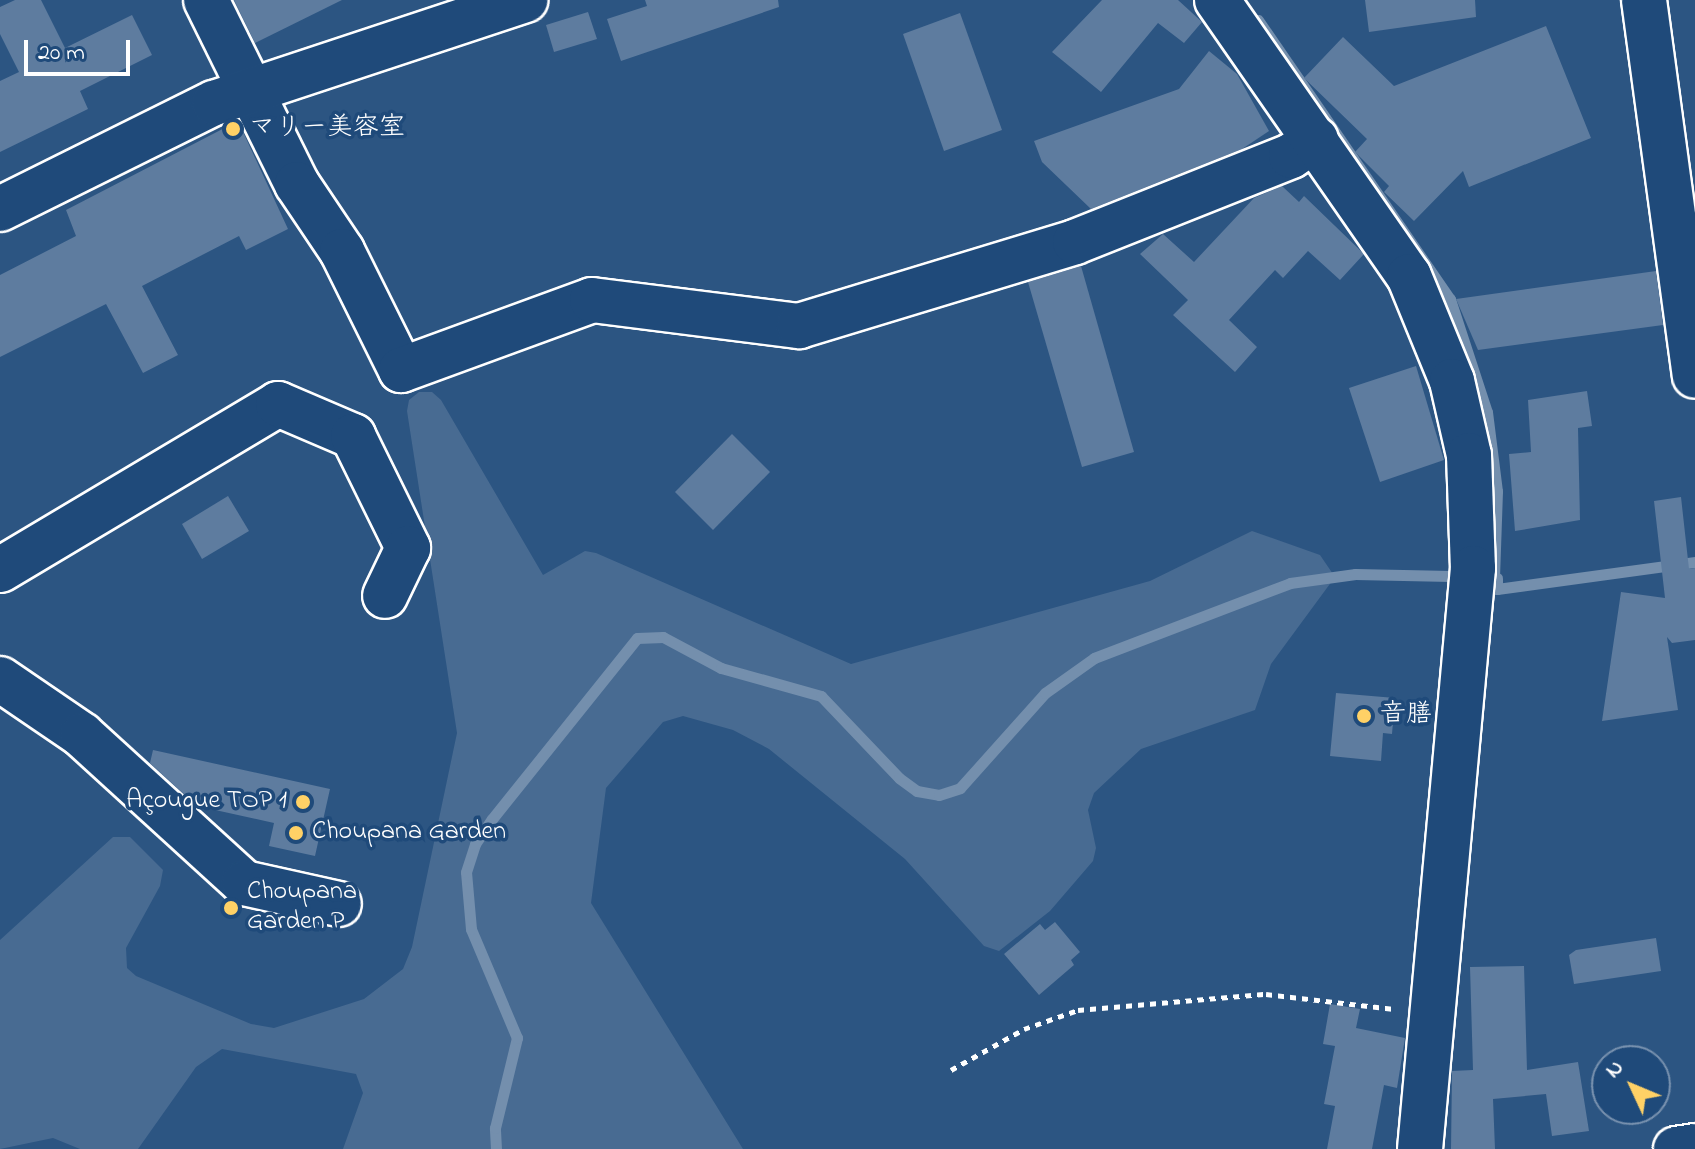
<!DOCTYPE html>
<html>
<head>
<meta charset="utf-8">
<style>
	body { margin:0 }
	#map { position:relative; width:1695px; height:1149px; overflow:hidden; background:#2c5582; font-family:"Indie Flower","Klee One",sans-serif }
	div>[style] { position:absolute }
	[style*='--x'] { left:calc(var(--x)*1px); top:calc(var(--y)*1px); width:calc(var(--w)*1px); rotate:calc(var(--a)*1deg) }
	.green>* { inset:0; background:#486b92 }
	.stream>* { height:11px; margin:-5.5px; padding:0 5.5px; transform-origin:5.5px; border-radius:5.5px; background:#748fad }
	.building>* { inset:0; background:#5e7c9f }
	.path>* { height:5px; margin-top:-2.5px; transform-origin:0; background:repeating-linear-gradient(90deg,#fff 0 6px,transparent 0 12px) }
	.roads { filter:drop-shadow(2px 0 #fff) drop-shadow(-2px 0 #fff) drop-shadow(0 2px #fff) drop-shadow(0 -2px #fff) }
	.minor>* { height:44px; margin:-22px; padding:0 22px; transform-origin:22px; border-radius:22px; background:#1f4a7a }
	.dots>* { width:22px; height:22px; translate:-50% -50%; box-sizing:border-box; border:4px solid #1f4a7a; border-radius:50% }
	span { translate:-50% -50%; white-space:nowrap; text-align:center; line-height:1.15; -webkit-text-stroke:7px #1f4a7a; paint-order:stroke }
	.poi-label { font-size:26px; color:#fff }
	.left { translate:0 -50%; text-align:left }
	.right { translate:-100% -50%; text-align:right }
	.north { position:absolute; left:1591px; top:1045px; width:80px; height:80px; box-sizing:border-box; background:#1f4a7a; border:2px solid #7992af; border-radius:50%; rotate:314deg; font-size:22px; font-weight:700; line-height:32px; text-align:center; color:#fff }
	.north::after { content:''; display:block; margin:auto; width:28px; height:36px; background:#ffd166; clip-path:polygon(50% 0,100% 100%,50% 72%,0 100%) }
	.scale { position:absolute; left:24px; top:40px; width:106px; height:36px; box-sizing:border-box; border:4px solid #fff; border-top:0; padding-left:10px; font-size:24px; line-height:28px; white-space:nowrap; color:#fff; -webkit-text-stroke:6px #1f4a7a; paint-order:stroke }
</style>
</head>
<body>
<div id="map">
	<div class="green">
		<i style="clip-path:polygon(419px 392px,432px 392px,441px 400px,543px 575px,585px 551px,596px 553px,851px 664px,1150px 581px,1252px 531px,1320px 555px,1335px 577px,1271px 664px,1255px 710px,1141px 749px,1094px 793px,1088px 810px,1096px 848px,1093px 861px,1050px 911px,999px 951px,984px 946px,905px 859px,769px 749px,733px 730px,683px 716px,663px 722px,606px 788px,591px 903px,743px 1149px,343px 1149px,363px 1093px,356px 1074px,222px 1049px,196px 1067px,138px 1149px,80px 1149px,53px 1138px,0 1149px,0 940px,113px 837px,130px 837px,163px 870px,160px 886px,126px 948px,127px 968px,136px 976px,251px 1024px,274px 1028px,364px 999px,403px 969px,412px 947px,457px 733px,407px 411px,409px 400px)"></i>
	</div>
	<div class="stream">
		<i style="--x:1258;--y:20;--w:339;--a:55.5"></i>
		<i style="--x:1450;--y:299;--w:119;--a:71.9"></i>
		<i style="--x:1487;--y:412;--w:80;--a:82.8"></i>
		<i style="--x:1497;--y:491;--w:87;--a:92"></i>
		<i style="--x:1497;--y:578;--w:11;--a:90"></i>
		<i style="--x:1497;--y:589;--w:200;--a:-7.8"></i>
		<i style="--x:496;--y:1149;--w:21;--a:-93"></i>
		<i style="--x:495;--y:1128;--w:93;--a:-76.3"></i>
		<i style="--x:517;--y:1038;--w:118;--a:-112.9"></i>
		<i style="--x:471;--y:929;--w:57;--a:-95"></i>
		<i style="--x:466;--y:872;--w:29;--a:-72"></i>
		<i style="--x:475;--y:844;--w:30;--a:-56"></i>
		<i style="--x:492;--y:819;--w:232;--a:-51.3"></i>
		<i style="--x:637;--y:638;--w:26;--a:-2"></i>
		<i style="--x:663;--y:637;--w:66;--a:28.1"></i>
		<i style="--x:721;--y:668;--w:104;--a:15.6"></i>
		<i style="--x:821;--y:696;--w:113;--a:46.4"></i>
		<i style="--x:899;--y:778;--w:22;--a:36"></i>
		<i style="--x:917;--y:791;--w:22;--a:10"></i>
		<i style="--x:939;--y:795;--w:22;--a:-18"></i>
		<i style="--x:960;--y:788;--w:127;--a:-48.2"></i>
		<i style="--x:1045;--y:693;--w:60;--a:-35.5"></i>
		<i style="--x:1094;--y:658;--w:210;--a:-20.9"></i>
		<i style="--x:1290;--y:583;--w:66;--a:-7.9"></i>
		<i style="--x:1355;--y:574;--w:96;--a:1.2"></i>
	</div>
	<div class="building">
		<i style="clip-path:polygon(15px 0,41px 0,65px 48px,132px 15px,152px 55px,80px 91px,88px 109px,0 152px,0 81px,19px 72px,0 34px,0 7px)"></i>
		<i style="clip-path:polygon(234px 0,342px 0,255px 43px)"></i>
		<i style="clip-path:polygon(645px 0,778px 0,779px 7px,621px 61px,607px 19px,647px 6px)"></i>
		<i style="clip-path:polygon(1102px 0,1178px 0,1202px 22px,1184px 43px,1158px 23px,1101px 92px,1052px 52px)"></i>
		<i style="clip-path:polygon(1365px 0,1475px 0,1476px 17px,1369px 32px)"></i>
		<i style="clip-path:polygon(588px 12px,597px 39px,554px 52px,546px 25px)"></i>
		<i style="clip-path:polygon(960px 13px,1002px 130px,944px 151px,903px 34px)"></i>
		<i style="clip-path:polygon(1546px 26px,1591px 138px,1469px 187px,1463px 171px,1414px 221px,1384px 192px,1389px 186px,1355px 152px,1367px 139px,1304px 78px,1343px 37px,1394px 86px)"></i>
		<i style="clip-path:polygon(1209px 51px,1237px 74px,1269px 131px,1242px 149px,1091px 209px,1042px 162px,1034px 141px,1179px 89px)"></i>
		<i style="clip-path:polygon(238px 121px,288px 229px,246px 250px,239px 236px,142px 286px,178px 355px,143px 373px,106px 304px,0 357px,0 275px,76px 236px,66px 210px)"></i>
		<i style="clip-path:polygon(1282px 186px,1299px 202px,1304px 196px,1364px 254px,1340px 280px,1308px 251px,1283px 278px,1275px 270px,1229px 320px,1257px 347px,1235px 372px,1173px 315px,1188px 300px,1140px 254px,1163px 234px,1194px 262px,1254px 198px)"></i>
		<i style="clip-path:polygon(1081px 266px,1134px 452px,1082px 467px,1028px 282px)"></i>
		<i style="clip-path:polygon(1656px 271px,1663px 325px,1478px 350px,1456px 299px)"></i>
		<i style="clip-path:polygon(1416px 366px,1444px 460px,1380px 482px,1349px 388px)"></i>
		<i style="clip-path:polygon(1587px 391px,1592px 426px,1578px 428px,1580px 520px,1515px 531px,1509px 454px,1531px 452px,1528px 400px)"></i>
		<i style="clip-path:polygon(732px 434px,770px 472px,713px 530px,675px 492px)"></i>
		<i style="clip-path:polygon(228px 496px,249px 531px,202px 559px,182px 524px)"></i>
		<i style="clip-path:polygon(1681px 497px,1689px 569px,1695px 568px,1695px 640px,1672px 643px,1667px 637px,1678px 710px,1602px 721px,1621px 592px,1665px 598px,1654px 501px)"></i>
		<i style="clip-path:polygon(1336px 693px,1395px 698px,1392px 734px,1383px 733px,1381px 761px,1330px 756px)"></i>
		<i style="clip-path:polygon(153px 750px,330px 789px,315px 856px,269px 846px,274px 823px,197px 806px,150px 763px)"></i>
		<i style="clip-path:polygon(1055px 922px,1080px 952px,1071px 960px,1074px 965px,1039px 995px,1004px 954px,1040px 924px,1045px 930px)"></i>
		<i style="clip-path:polygon(1656px 938px,1661px 971px,1574px 984px,1569px 955px,1576px 950px)"></i>
		<i style="clip-path:polygon(1524px 966px,1527px 1070px,1578px 1062px,1589px 1131px,1552px 1136px,1546px 1094px,1493px 1099px,1495px 1149px,1451px 1149px,1452px 1071px,1473px 1070px,1470px 967px)"></i>
		<i style="clip-path:polygon(1330px 1004px,1360px 1009px,1356px 1028px,1405px 1038px,1397px 1088px,1384px 1085px,1372px 1149px,1327px 1149px,1335px 1106px,1324px 1104px,1335px 1046px,1323px 1044px)"></i>
	</div>
	<div class="path">
		<i style="--x:951;--y:1070;--w:84;--a:-29.3"></i>
		<i style="--x:1024;--y:1029;--w:57;--a:-19.4"></i>
		<i style="--x:1078;--y:1010;--w:189;--a:-4.9"></i>
		<i style="--x:1266;--y:994;--w:129;--a:6.7"></i>
	</div>
	<div class="roads">
		<div class="minor">
			<i style="--x:206;--y:0;--w:205;--a:63.7"></i>
			<i style="--x:297;--y:184;--w:81;--a:56.1"></i>
			<i style="--x:342;--y:251;--w:133;--a:63.6"></i>
			<i style="--x:401;--y:370;--w:203;--a:-20.1"></i>
			<i style="--x:592;--y:300;--w:209;--a:7.2"></i>
			<i style="--x:799;--y:326;--w:288;--a:-16.9"></i>
			<i style="--x:1075;--y:242;--w:232;--a:-21.7"></i>
			<i style="--x:1291;--y:156;--w:30;--a:-34"></i>
			<i style="--x:1217;--y:0;--w:336;--a:55.2"></i>
			<i style="--x:1409;--y:276;--w:113;--a:67.7"></i>
			<i style="--x:1452;--y:381;--w:76;--a:77.1"></i>
			<i style="--x:1469;--y:455;--w:113;--a:88"></i>
			<i style="--x:1473;--y:568;--w:583;--a:95.21"></i>
			<i style="--x:1644;--y:0;--w:379;--a:82.3"></i>
			<i style="--x:0;--y:209;--w:239;--a:-26.4"></i>
			<i style="--x:214;--y:103;--w:328;--a:-18.3"></i>
			<i style="--x:0;--y:570;--w:324;--a:-30.8"></i>
			<i style="--x:278;--y:404;--w:82;--a:23.1"></i>
			<i style="--x:353;--y:436;--w:125;--a:63.8"></i>
			<i style="--x:408;--y:548;--w:53;--a:115.6"></i>
			<i style="--x:0;--y:679;--w:99;--a:34.3"></i>
			<i style="--x:82;--y:735;--w:219;--a:42.4"></i>
			<i style="--x:244;--y:883;--w:97;--a:12.5"></i>
			<i style="--x:1676;--y:1149;--w:19;--a:-9"></i>
		</div>
	</div>
	<div class="dots">
		<i style="left:233px;top:129px;background:#ffd166"></i>
		<i style="left:1364px;top:716px;background:#ffd166"></i>
		<i style="left:303px;top:802px;background:#ffd166"></i>
		<i style="left:296px;top:833px;background:#ffd166"></i>
		<i style="left:231px;top:908px;background:#ffd166"></i>
	</div>
	<div class="poi-label">
		<span class="left" style="left:249px;top:129px">マリー美容室</span>
		<span class="left" style="left:1380px;top:716px">音膳</span>
		<span class="right" style="left:287px;top:802px">Açougue TOP 1</span>
		<span class="left" style="left:312px;top:833px">Choupana Garden</span>
		<span class="left" style="left:247px;top:908px">Choupana<br>Garden P</span>
	</div>
	<div class="north">N</div>
	<div class="scale">20 m</div>
</div>
</body>
</html>
